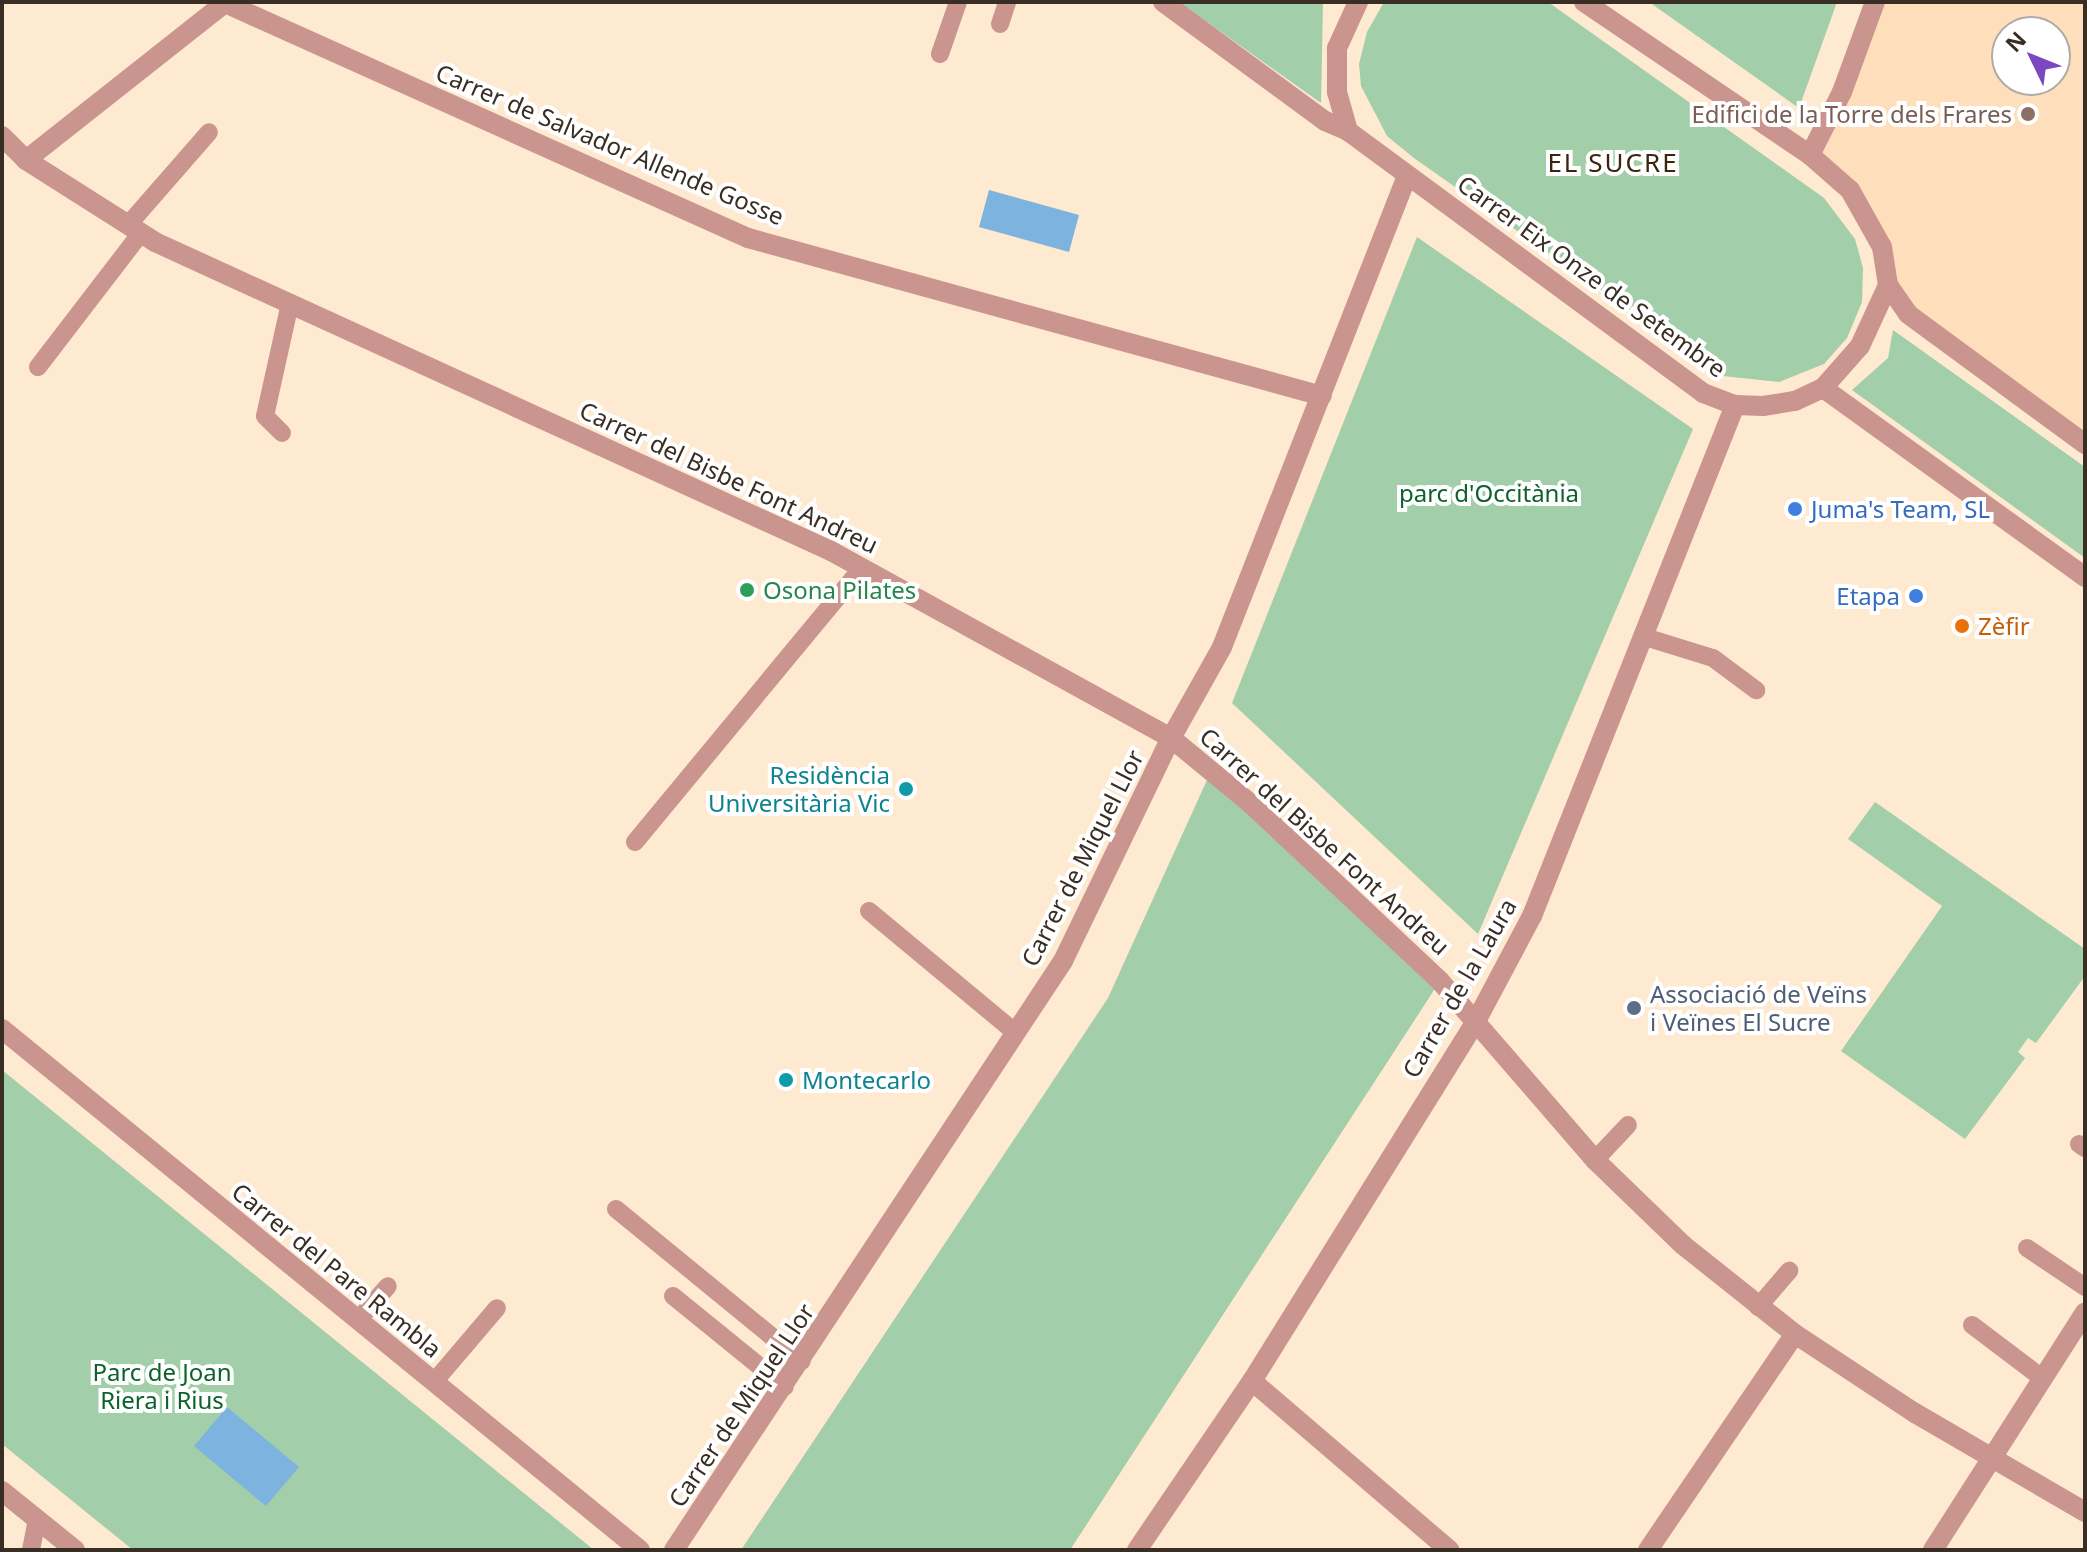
<!DOCTYPE html>
<html>
<head>
<meta charset="utf-8">
<style>
	body { margin:0 }
	#map { position:relative; width:2087px; height:1552px; overflow:hidden; background:#fee9d1; font-family:"Noto Sans",sans-serif }
	div>[style] { position:absolute }
	[style*='--x'] { left:calc(var(--x)*1px); top:calc(var(--y)*1px); width:calc(var(--w)*1px); rotate:calc(var(--a)*1deg) }
	.built>* { inset:0; background:#ffdfbb }
	.green>* { inset:0; background:#a2cea9 }
	.water>* { inset:0; background:#7cb3df }
	.service>* { height:18px; margin:-9px; padding:0 9px; transform-origin:9px; border-radius:9px; background:#ca958e }
	.minor>* { height:20px; margin:-10px; padding:0 10px; transform-origin:10px; border-radius:10px; background:#ca958e }
	.tertiary>* { height:20px; margin:-10px; padding:0 10px; transform-origin:10px; border-radius:10px; background:#ca958e }
	.dots>* { width:22px; height:22px; translate:-50% -50%; box-sizing:border-box; border:4px solid #fff; border-radius:50% }
	span { translate:-50% -50%; white-space:nowrap; text-align:center; line-height:1.15; -webkit-text-stroke:8px #fff; paint-order:stroke }
	.education-label { font-size:24px; color:#785e54 }
	.right { translate:-100% -50%; text-align:right }
	.street-label { font-size:24px; color:#382e23 }
	.park-label { font-size:24px; color:#0d622b }
	.shop-label { font-size:24px; color:#366cbe }
	.left { translate:0 -50%; text-align:left }
	.leisure-label { font-size:24px; color:#27864d }
	.food-label { font-size:24px; color:#c56008 }
	.culture-label { font-size:24px; color:#0d838f }
	.service-label { font-size:24px; color:#4e5e75 }
	.neighbourhood-label { font-size:26px; color:#3a260d; letter-spacing:2px }
	.frame { position:absolute; inset:0; border:4px solid #382e23; pointer-events:none }
	.north { position:absolute; left:1991px; top:16px; width:80px; height:80px; box-sizing:border-box; background:#fff; border:2px solid #afaba7; border-radius:50%; rotate:313deg; font-size:22px; font-weight:700; line-height:32px; text-align:center; color:#382e23 }
	.north::after { content:''; display:block; margin:auto; width:28px; height:36px; background:#7b48bf; clip-path:polygon(50% 0,100% 100%,50% 72%,0 100%) }
</style>
</head>
<body>
<div id="map">
	<div class="built">
		<i style="clip-path:polygon(evenodd,1875px 2px,2085px 2px,2085px 444px,1937px 339px,1888px 285px,1869px 217px,1810px 155px,1875px 2px,2007px 32px,2055px 32px,2055px 80px,2007px 80px,2007px 32px)"></i>
	</div>
	<div class="green">
		<i style="clip-path:polygon(1179px 2px,1323px 2px,1321px 103px)"></i>
		<i style="clip-path:polygon(1384px 2px,1548px 2px,1824px 198px,1855px 239px,1863px 268px,1862px 302px,1847px 338px,1824px 364px,1779px 382px,1723px 376px,1414px 158px,1387px 136px,1361px 86px,1359px 64px,1367px 32px)"></i>
		<i style="clip-path:polygon(1649px 2px,1837px 2px,1799px 108px)"></i>
		<i style="clip-path:polygon(1417px 237px,1693px 429px,1478px 934px,1232px 703px)"></i>
		<i style="clip-path:polygon(1893px 330px,2085px 467px,2085px 558px,1852px 390px,1888px 358px)"></i>
		<i style="clip-path:polygon(1212px 769px,1440px 981px,1070px 1550px,741px 1550px,1108px 998px)"></i>
		<i style="clip-path:polygon(1875px 802px,2085px 949px,2085px 976px,2036px 1043px,2028px 1038px,2018px 1052px,2025px 1058px,1965px 1139px,1841px 1051px,1942px 906px,1848px 839px)"></i>
		<i style="clip-path:polygon(2px 1070px,594px 1550px,133px 1550px,2px 1444px)"></i>
	</div>
	<div class="water">
		<i style="clip-path:polygon(989px 190px,1079px 215px,1069px 252px,979px 227px)"></i>
		<i style="clip-path:polygon(227px 1407px,299px 1467px,266px 1506px,194px 1446px)"></i>
	</div>
	<div class="service">
		<i style="--x:1000;--y:24;--w:23;--a:-72"></i>
		<i style="--x:940;--y:54;--w:55;--a:-70.9"></i>
		<i style="--x:128;--y:225;--w:123;--a:-48.9"></i>
		<i style="--x:38;--y:367;--w:169;--a:-52.5"></i>
		<i style="--x:282;--y:433;--w:24;--a:-135"></i>
		<i style="--x:265;--y:416;--w:116;--a:-77.5"></i>
		<i style="--x:1645;--y:637;--w:71;--a:17.2"></i>
		<i style="--x:1713;--y:658;--w:54;--a:36.7"></i>
		<i style="--x:635;--y:842;--w:356;--a:-50.4"></i>
		<i style="--x:869;--y:911;--w:191;--a:39.7"></i>
		<i style="--x:2079;--y:1144;--w:7;--a:34"></i>
		<i style="--x:1595;--y:1160;--w:48;--a:-46.7"></i>
		<i style="--x:616;--y:1209;--w:240;--a:39.3"></i>
		<i style="--x:2027;--y:1248;--w:70;--a:33.9"></i>
		<i style="--x:673;--y:1296;--w:144;--a:39.1"></i>
		<i style="--x:1758;--y:1307;--w:48;--a:-49.3"></i>
		<i style="--x:358;--y:1320;--w:45;--a:-48.6"></i>
		<i style="--x:1972;--y:1325;--w:88;--a:37.1"></i>
		<i style="--x:434;--y:1382;--w:97;--a:-49.6"></i>
		<i style="--x:31;--y:1550;--w:32;--a:-79"></i>
	</div>
	<div class="minor">
		<i style="--x:1163;--y:2;--w:201;--a:36.3"></i>
		<i style="--x:1325;--y:121;--w:25;--a:23"></i>
		<i style="--x:2;--y:136;--w:34;--a:45"></i>
		<i style="--x:26;--y:160;--w:153;--a:32.4"></i>
		<i style="--x:155;--y:242;--w:743;--a:24.57"></i>
		<i style="--x:831;--y:551;--w:388;--a:28.8"></i>
		<i style="--x:1171;--y:738;--w:104;--a:39.5"></i>
		<i style="--x:1251;--y:804;--w:259;--a:43.1"></i>
		<i style="--x:1440;--y:981;--w:237;--a:49.1"></i>
		<i style="--x:1595;--y:1160;--w:122;--a:44"></i>
		<i style="--x:1683;--y:1245;--w:143;--a:38.5"></i>
		<i style="--x:1795;--y:1334;--w:144;--a:33.4"></i>
		<i style="--x:1915;--y:1413;--w:197;--a:30.2"></i>
		<i style="--x:1810;--y:155;--w:71;--a:-63.1"></i>
		<i style="--x:1842;--y:92;--w:96;--a:-69.9"></i>
		<i style="--x:26;--y:160;--w:253;--a:-38.3"></i>
		<i style="--x:225;--y:3;--w:573;--a:24.2"></i>
		<i style="--x:748;--y:238;--w:595;--a:15.39"></i>
		<i style="--x:2;--y:1029;--w:824;--a:39.24"></i>
		<i style="--x:1252;--y:1381;--w:260;--a:40.6"></i>
		<i style="--x:2;--y:1491;--w:94;--a:38.9"></i>
		<i style="--x:674;--y:1550;--w:706;--a:-56.56"></i>
		<i style="--x:1063;--y:961;--w:248;--a:-64.2"></i>
		<i style="--x:1171;--y:738;--w:104;--a:-60.7"></i>
		<i style="--x:1222;--y:647;--w:506;--a:-68.56"></i>
		<i style="--x:1137;--y:1550;--w:204;--a:-55.8"></i>
		<i style="--x:1252;--y:1381;--w:422;--a:-58.1"></i>
		<i style="--x:1475;--y:1023;--w:121;--a:-62"></i>
		<i style="--x:1532;--y:916;--w:550;--a:-68.33"></i>
		<i style="--x:1648;--y:1550;--w:261;--a:-55.8"></i>
		<i style="--x:1933;--y:1550;--w:282;--a:-57.4"></i>
	</div>
	<div class="tertiary">
		<i style="--x:1358;--y:2;--w:51;--a:114.5"></i>
		<i style="--x:1337;--y:48;--w:44;--a:90"></i>
		<i style="--x:1337;--y:92;--w:41;--a:74.2"></i>
		<i style="--x:1348;--y:131;--w:441;--a:36.4"></i>
		<i style="--x:1703;--y:393;--w:34;--a:21"></i>
		<i style="--x:1735;--y:405;--w:28;--a:2"></i>
		<i style="--x:1763;--y:406;--w:32;--a:-9"></i>
		<i style="--x:1795;--y:401;--w:31;--a:-25"></i>
		<i style="--x:1823;--y:388;--w:56;--a:-48.6"></i>
		<i style="--x:1860;--y:346;--w:67;--a:-65.3"></i>
		<i style="--x:1584;--y:2;--w:273;--a:34.1"></i>
		<i style="--x:1810;--y:155;--w:53;--a:41.2"></i>
		<i style="--x:1850;--y:190;--w:65;--a:60.7"></i>
		<i style="--x:1882;--y:247;--w:38;--a:81"></i>
		<i style="--x:1888;--y:285;--w:35;--a:55"></i>
		<i style="--x:1908;--y:314;--w:220;--a:36.3"></i>
		<i style="--x:1823;--y:388;--w:323;--a:35.8"></i>
	</div>
	<div class="dots">
		<i style="left:2028px;top:114px;background:#8d6e63"></i>
		<i style="left:1795px;top:509px;background:#3f7fe0"></i>
		<i style="left:747px;top:590px;background:#2e9e5b"></i>
		<i style="left:1916px;top:596px;background:#3f7fe0"></i>
		<i style="left:1962px;top:626px;background:#e8710a"></i>
		<i style="left:906px;top:789px;background:#0f9aa8"></i>
		<i style="left:1634px;top:1008px;background:#5c6f8a"></i>
		<i style="left:786px;top:1080px;background:#0f9aa8"></i>
	</div>
	<div class="education-label">
		<span class="right" style="left:2012px;top:114px">Edifici de la Torre dels Frares</span>
	</div>
	<div class="street-label">
		<span style="left:610px;top:144px;rotate:23deg">Carrer de Salvador Allende Gosse</span>
		<span style="left:1592px;top:276px;rotate:36deg">Carrer Eix Onze de Setembre</span>
		<span style="left:729px;top:477px;rotate:25deg">Carrer del Bisbe Font Andreu</span>
		<span style="left:1325px;top:841px;rotate:42deg">Carrer del Bisbe Font Andreu</span>
		<span style="left:1082px;top:858px;rotate:-63deg">Carrer de Miquel Llor</span>
		<span style="left:1459px;top:988px;rotate:-60deg">Carrer de la Laura</span>
		<span style="left:337px;top:1270px;rotate:39deg">Carrer del Pare Rambla</span>
		<span style="left:741px;top:1405px;rotate:-56deg">Carrer de Miquel Llor</span>
	</div>
	<div class="park-label">
		<span style="left:1489px;top:493px">parc d'Occitània</span>
		<span style="left:162px;top:1386px">Parc de Joan<br>Riera i Rius</span>
	</div>
	<div class="shop-label">
		<span class="left" style="left:1811px;top:509px">Juma's Team, SL</span>
		<span class="right" style="left:1900px;top:596px">Etapa</span>
	</div>
	<div class="leisure-label">
		<span class="left" style="left:763px;top:590px">Osona Pilates</span>
	</div>
	<div class="food-label">
		<span class="left" style="left:1978px;top:626px">Zèfir</span>
	</div>
	<div class="culture-label">
		<span class="right" style="left:890px;top:789px">Residència<br>Universitària Vic</span>
		<span class="left" style="left:802px;top:1080px">Montecarlo</span>
	</div>
	<div class="service-label">
		<span class="left" style="left:1650px;top:1008px">Associació de Veïns<br>i Veïnes El Sucre</span>
	</div>
	<div class="neighbourhood-label">
		<span style="left:1613px;top:163px">EL SUCRE</span>
	</div>
	<div class="frame"></div>
	<div class="north">N</div>
</div>
</body>
</html>
